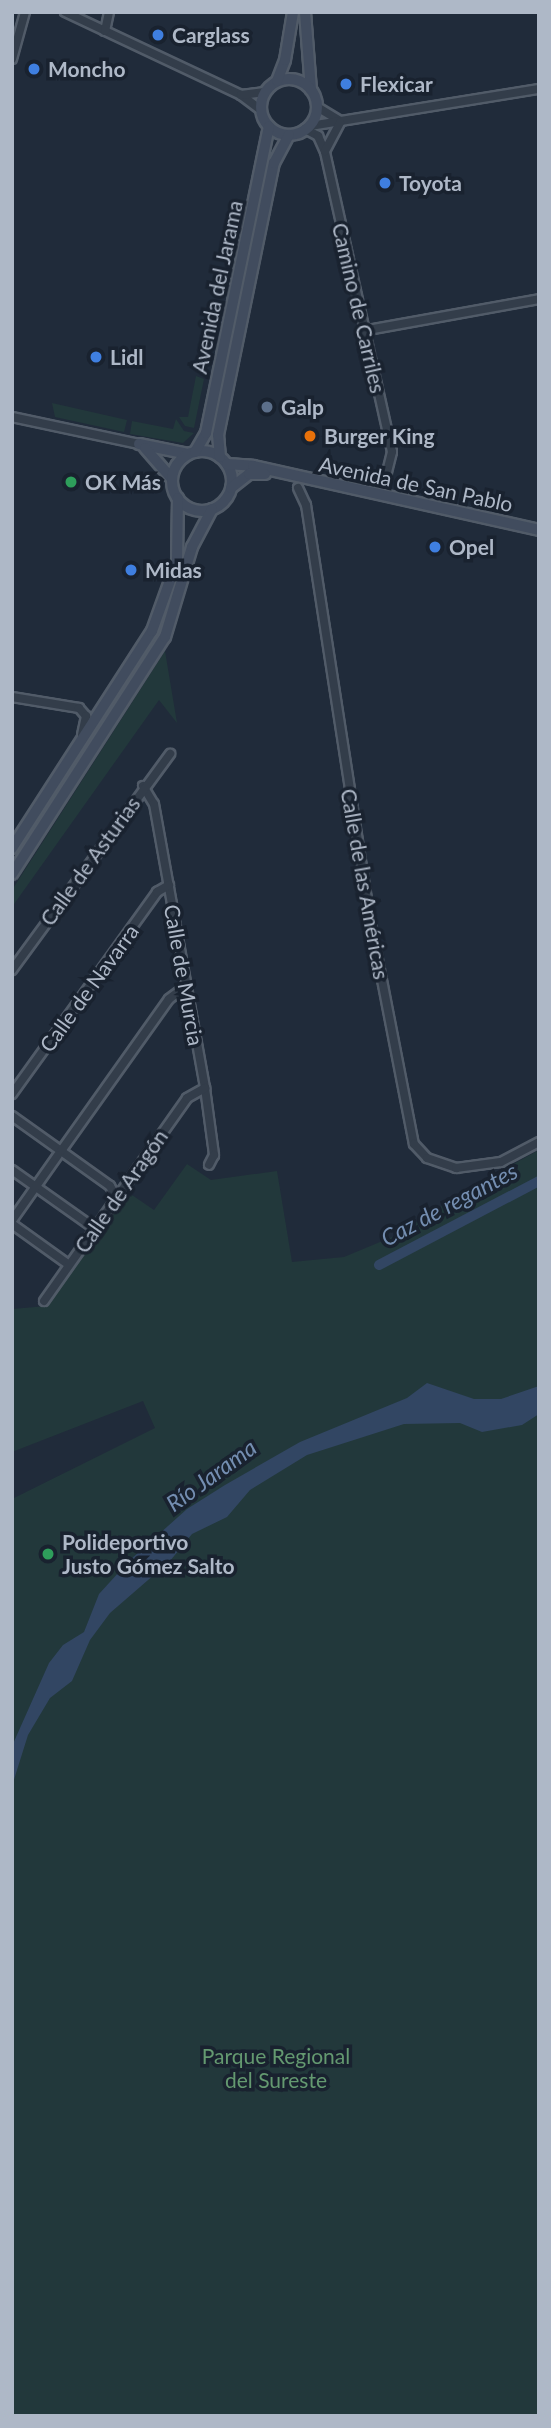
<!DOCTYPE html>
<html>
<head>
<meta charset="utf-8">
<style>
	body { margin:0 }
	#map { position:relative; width:551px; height:2428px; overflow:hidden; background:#202b3a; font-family:Lato,sans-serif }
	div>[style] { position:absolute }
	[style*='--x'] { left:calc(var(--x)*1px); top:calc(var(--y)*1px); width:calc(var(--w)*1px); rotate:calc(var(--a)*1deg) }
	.green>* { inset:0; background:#22383b }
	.water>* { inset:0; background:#324663 }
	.canal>* { height:10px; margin:-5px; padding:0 5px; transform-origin:5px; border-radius:5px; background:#324663 }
	.roads { filter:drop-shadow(2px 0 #515b68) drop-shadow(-2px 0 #515b68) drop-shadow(0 2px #515b68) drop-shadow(0 -2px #515b68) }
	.street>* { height:8px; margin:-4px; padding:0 4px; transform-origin:4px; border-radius:4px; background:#333d4a }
	.secondary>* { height:10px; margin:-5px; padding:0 5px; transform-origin:5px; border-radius:5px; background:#414c5e }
	.secondary>.ring { margin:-5px; padding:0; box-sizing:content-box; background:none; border:10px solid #414c5e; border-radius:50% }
	.dots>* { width:19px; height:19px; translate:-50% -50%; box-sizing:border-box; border:4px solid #19222f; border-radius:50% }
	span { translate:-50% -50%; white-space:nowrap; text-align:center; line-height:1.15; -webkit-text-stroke:7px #19222f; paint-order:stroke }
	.poi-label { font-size:21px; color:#aeb8c7; font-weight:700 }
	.left { translate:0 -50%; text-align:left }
	.street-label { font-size:21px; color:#aeb8c7 }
	.park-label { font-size:21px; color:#649970 }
	.water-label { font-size:23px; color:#748eb1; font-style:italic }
	.frame { position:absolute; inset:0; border:14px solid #aeb8c7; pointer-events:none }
</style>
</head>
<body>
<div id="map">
	<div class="green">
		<i style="clip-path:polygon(196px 376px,204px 379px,194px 428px,185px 426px,179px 417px,188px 417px)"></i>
		<i style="clip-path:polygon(52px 403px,127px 420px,124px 432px,55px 417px)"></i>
		<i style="clip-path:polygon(176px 419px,184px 431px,194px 433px,183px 443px,130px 434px,132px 421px,173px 429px)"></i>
		<i style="clip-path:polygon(165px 651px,177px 723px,159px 700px,12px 907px,12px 890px)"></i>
		<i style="clip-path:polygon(539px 1150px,539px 2416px,12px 2416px,12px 1499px,155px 1428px,143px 1401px,12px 1452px,12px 1309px,47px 1306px,129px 1193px,154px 1210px,187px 1164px,211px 1180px,277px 1171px,292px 1262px,344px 1257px,392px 1237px,448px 1202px,510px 1180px,506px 1168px)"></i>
	</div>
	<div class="water">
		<i style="clip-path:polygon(427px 1383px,474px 1399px,501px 1399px,539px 1386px,539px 1414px,522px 1425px,482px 1432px,460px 1423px,404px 1424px,307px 1455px,250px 1490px,227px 1517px,192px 1534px,170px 1561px,110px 1613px,90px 1640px,72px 1681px,50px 1698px,28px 1735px,12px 1786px,12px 1746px,49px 1663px,63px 1645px,84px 1632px,99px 1594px,130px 1560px,187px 1509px,225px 1485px,300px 1442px,407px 1398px)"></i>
	</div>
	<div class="canal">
		<i style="--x:379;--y:1265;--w:181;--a:-27.7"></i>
	</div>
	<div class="roads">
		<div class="street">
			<i style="--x:65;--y:12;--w:195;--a:25.2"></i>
			<i style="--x:241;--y:95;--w:25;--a:37"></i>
			<i style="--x:105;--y:31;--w:19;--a:-78"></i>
			<i style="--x:12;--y:59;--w:49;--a:-74.5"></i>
			<i style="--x:241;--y:95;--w:24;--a:-7"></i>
			<i style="--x:317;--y:107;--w:27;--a:31"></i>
			<i style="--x:310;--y:126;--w:232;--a:-9.2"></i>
			<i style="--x:305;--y:129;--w:15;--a:28"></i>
			<i style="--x:318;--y:136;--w:17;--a:66"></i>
			<i style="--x:325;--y:152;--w:307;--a:77.4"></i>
			<i style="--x:392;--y:452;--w:21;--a:104"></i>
			<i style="--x:387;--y:472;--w:21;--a:152"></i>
			<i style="--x:325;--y:151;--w:32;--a:-62"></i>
			<i style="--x:362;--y:331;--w:180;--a:-10.2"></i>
			<i style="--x:12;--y:417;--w:130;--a:12"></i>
			<i style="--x:298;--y:488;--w:19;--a:65"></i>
			<i style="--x:306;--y:505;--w:413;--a:81.2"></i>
			<i style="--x:369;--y:913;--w:235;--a:79"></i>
			<i style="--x:414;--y:1144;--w:19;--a:47"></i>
			<i style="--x:427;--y:1158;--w:31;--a:19"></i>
			<i style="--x:456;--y:1168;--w:45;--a:-7.6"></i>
			<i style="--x:501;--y:1162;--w:43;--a:-27.8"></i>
			<i style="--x:12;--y:697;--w:68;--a:9.3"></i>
			<i style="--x:79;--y:708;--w:11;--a:49"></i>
			<i style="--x:86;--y:716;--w:19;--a:102"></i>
			<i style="--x:143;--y:786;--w:21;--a:59"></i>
			<i style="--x:154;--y:804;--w:289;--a:79.8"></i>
			<i style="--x:205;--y:1088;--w:68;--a:82.3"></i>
			<i style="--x:214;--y:1155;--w:11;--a:117"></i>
			<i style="--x:12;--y:970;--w:268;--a:-53.8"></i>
			<i style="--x:12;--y:1094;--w:249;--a:-54.3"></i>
			<i style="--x:157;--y:892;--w:14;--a:-30"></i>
			<i style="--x:12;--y:1116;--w:120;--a:35.5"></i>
			<i style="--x:110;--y:1186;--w:13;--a:61"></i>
			<i style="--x:61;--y:1151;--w:186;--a:-54.6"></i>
			<i style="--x:169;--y:999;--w:21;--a:-37"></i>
			<i style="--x:12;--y:1170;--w:100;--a:35.3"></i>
			<i style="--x:13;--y:1219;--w:78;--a:-54.9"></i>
			<i style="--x:12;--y:1224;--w:70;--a:35.7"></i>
			<i style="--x:44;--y:1301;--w:248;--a:-54.8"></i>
			<i style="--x:187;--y:1098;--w:21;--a:-29"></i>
		</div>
		<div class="secondary">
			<i style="--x:305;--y:12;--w:78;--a:85.6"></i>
			<i class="ring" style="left:261px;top:79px;width:46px;height:46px"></i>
			<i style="--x:277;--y:81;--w:22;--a:-69"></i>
			<i style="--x:285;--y:60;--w:49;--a:-80.5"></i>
			<i style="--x:139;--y:444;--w:50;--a:11.5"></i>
			<i style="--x:145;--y:448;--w:41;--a:48.9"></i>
			<i class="ring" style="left:172px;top:451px;width:50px;height:50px"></i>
			<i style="--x:195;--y:452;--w:22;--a:-60"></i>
			<i style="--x:206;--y:433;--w:313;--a:-78.4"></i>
			<i style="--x:220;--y:457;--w:22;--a:-95"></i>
			<i style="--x:218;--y:435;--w:278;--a:-78.4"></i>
			<i style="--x:274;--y:163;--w:32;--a:-62"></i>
			<i style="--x:227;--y:464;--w:26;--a:4"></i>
			<i style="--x:253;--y:466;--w:293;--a:12.6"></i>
			<i style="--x:231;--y:488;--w:23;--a:-38"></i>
			<i style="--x:249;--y:474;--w:16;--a:0"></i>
			<i style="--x:12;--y:848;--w:258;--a:-57.2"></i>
			<i style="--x:152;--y:631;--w:74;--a:-70.3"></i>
			<i style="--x:177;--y:561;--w:63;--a:-89.1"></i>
			<i style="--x:12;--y:874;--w:282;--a:-57.2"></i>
			<i style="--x:165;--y:637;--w:94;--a:-73.3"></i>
			<i style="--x:192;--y:547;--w:43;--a:-62.2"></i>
		</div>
	</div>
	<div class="dots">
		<i style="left:158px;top:35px;background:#3f7fe0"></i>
		<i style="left:34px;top:69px;background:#3f7fe0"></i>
		<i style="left:346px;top:84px;background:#3f7fe0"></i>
		<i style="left:385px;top:183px;background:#3f7fe0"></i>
		<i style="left:96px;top:357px;background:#3f7fe0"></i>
		<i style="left:267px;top:407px;background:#5c6f8a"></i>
		<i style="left:310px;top:436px;background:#e8710a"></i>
		<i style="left:71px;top:482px;background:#2e9e5b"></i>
		<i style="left:435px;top:547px;background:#3f7fe0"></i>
		<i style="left:131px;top:570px;background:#3f7fe0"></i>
		<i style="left:48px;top:1554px;background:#2e9e5b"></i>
	</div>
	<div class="poi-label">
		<span class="left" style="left:172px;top:35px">Carglass</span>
		<span class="left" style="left:48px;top:69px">Moncho</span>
		<span class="left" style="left:360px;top:84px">Flexicar</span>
		<span class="left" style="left:399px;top:183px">Toyota</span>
		<span class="left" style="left:110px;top:357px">Lidl</span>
		<span class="left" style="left:281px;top:407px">Galp</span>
		<span class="left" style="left:324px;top:436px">Burger King</span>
		<span class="left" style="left:85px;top:482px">OK Más</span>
		<span class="left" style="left:449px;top:547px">Opel</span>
		<span class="left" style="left:145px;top:570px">Midas</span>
		<span class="left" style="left:62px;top:1554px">Polideportivo<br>Justo Gómez Salto</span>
	</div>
	<div class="street-label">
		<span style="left:217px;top:287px;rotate:-78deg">Avenida del Jarama</span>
		<span style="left:359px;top:308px;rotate:77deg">Camino de Carriles</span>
		<span style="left:416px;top:484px;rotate:12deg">Avenida de San Pablo</span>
		<span style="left:90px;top:861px;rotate:-54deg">Calle de Asturias</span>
		<span style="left:365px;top:884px;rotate:80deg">Calle de las Américas</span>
		<span style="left:184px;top:975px;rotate:80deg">Calle de Murcia</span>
		<span style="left:89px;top:988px;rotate:-54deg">Calle de Navarra</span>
		<span style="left:121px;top:1191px;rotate:-55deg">Calle de Aragón</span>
	</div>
	<div class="park-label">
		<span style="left:276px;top:2068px">Parque Regional<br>del Sureste</span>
	</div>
	<div class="water-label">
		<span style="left:449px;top:1204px;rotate:-28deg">Caz de regantes</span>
		<span style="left:211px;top:1475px;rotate:-36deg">Río Jarama</span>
	</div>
	<div class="frame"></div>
</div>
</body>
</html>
